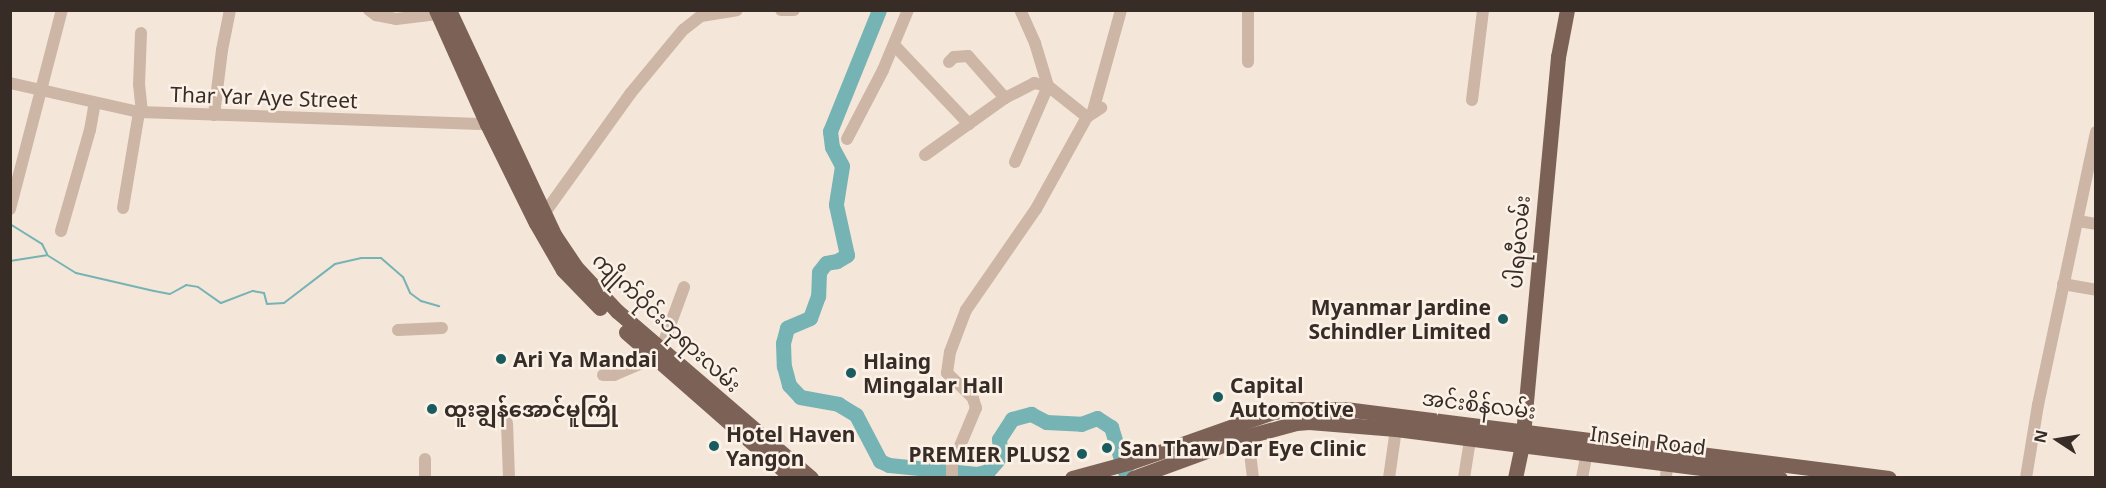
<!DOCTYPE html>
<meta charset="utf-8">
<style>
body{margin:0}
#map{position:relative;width:2106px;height:488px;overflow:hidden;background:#f4e7da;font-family:"Noto Sans","Noto Sans Myanmar",sans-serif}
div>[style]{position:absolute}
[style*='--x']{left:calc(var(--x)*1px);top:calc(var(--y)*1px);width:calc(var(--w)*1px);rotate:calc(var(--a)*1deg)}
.stream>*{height:2px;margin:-1px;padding:0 1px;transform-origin:1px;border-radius:1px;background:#76b3b4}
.river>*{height:15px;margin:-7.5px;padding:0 7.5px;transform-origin:7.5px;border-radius:7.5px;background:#76b3b4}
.minor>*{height:12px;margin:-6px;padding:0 6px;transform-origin:6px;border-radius:6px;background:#cdb6a5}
.major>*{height:15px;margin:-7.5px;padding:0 7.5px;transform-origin:7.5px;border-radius:7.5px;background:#7c6256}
.dots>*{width:16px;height:16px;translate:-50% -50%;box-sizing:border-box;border:3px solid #fbf1e7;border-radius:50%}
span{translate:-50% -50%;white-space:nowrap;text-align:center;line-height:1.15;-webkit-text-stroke:5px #fbf1e7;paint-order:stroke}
.street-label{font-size:21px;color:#382c27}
.poi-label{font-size:21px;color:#382c27;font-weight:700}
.right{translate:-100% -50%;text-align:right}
.left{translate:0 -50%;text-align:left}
.frame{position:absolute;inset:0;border:12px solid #382c27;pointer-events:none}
.north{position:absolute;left:2028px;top:410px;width:60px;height:60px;-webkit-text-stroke:4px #fbf1e7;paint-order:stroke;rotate:282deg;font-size:16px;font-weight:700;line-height:24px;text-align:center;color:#382c27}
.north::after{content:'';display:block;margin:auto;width:21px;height:27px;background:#382c27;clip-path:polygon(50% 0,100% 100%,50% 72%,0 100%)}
</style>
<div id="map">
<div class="stream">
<div style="--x:10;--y:224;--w:38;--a:32"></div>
<div style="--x:42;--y:244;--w:11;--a:63"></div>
<div style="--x:10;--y:261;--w:37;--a:-9"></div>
<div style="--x:47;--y:255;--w:34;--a:32"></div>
<div style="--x:76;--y:273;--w:80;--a:13"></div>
<div style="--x:154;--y:291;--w:16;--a:11"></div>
<div style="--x:170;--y:294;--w:18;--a:-29"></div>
<div style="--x:186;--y:285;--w:12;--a:9"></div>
<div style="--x:198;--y:287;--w:28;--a:35"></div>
<div style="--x:221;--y:303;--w:34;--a:-21"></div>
<div style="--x:253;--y:291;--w:11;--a:10"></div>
<div style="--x:264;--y:293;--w:11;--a:75"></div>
<div style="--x:267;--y:304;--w:17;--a:-3"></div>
<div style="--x:284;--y:303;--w:64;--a:-37.4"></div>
<div style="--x:335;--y:264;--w:27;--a:-13"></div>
<div style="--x:361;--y:258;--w:20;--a:0"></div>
<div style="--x:381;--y:258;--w:29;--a:41"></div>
<div style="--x:403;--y:277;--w:17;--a:66"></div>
<div style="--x:410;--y:293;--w:14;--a:36"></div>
<div style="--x:421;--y:301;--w:19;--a:16"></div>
</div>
<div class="river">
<div style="--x:879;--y:10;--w:131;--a:112"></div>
<div style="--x:830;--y:131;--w:16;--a:83"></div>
<div style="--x:832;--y:147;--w:21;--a:62"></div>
<div style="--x:842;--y:166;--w:39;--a:99"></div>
<div style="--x:836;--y:205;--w:51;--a:77.6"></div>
<div style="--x:847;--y:255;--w:12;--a:149"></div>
<div style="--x:837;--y:261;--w:11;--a:170"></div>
<div style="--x:826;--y:263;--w:11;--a:128"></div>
<div style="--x:819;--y:272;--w:24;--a:92"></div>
<div style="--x:818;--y:296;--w:23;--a:110"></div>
<div style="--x:810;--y:318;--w:25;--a:157"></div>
<div style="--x:787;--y:328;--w:16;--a:105"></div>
<div style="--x:783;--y:343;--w:23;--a:88"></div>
<div style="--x:784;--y:366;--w:20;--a:75"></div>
<div style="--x:789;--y:385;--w:16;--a:47"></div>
<div style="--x:800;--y:397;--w:39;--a:10"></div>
<div style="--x:838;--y:404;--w:21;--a:31"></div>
<div style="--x:856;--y:415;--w:52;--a:62.4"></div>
<div style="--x:880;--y:461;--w:10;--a:24"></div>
<div style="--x:889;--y:465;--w:88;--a:5.8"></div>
<div style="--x:977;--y:474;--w:11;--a:-15"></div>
<div style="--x:988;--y:471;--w:20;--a:-49"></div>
<div style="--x:1001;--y:456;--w:17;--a:-97"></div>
<div style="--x:999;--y:439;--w:24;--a:-57"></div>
<div style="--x:1012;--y:419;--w:20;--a:-15"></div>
<div style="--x:1031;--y:414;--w:17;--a:28"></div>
<div style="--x:1046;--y:422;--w:35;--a:3"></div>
<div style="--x:1081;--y:424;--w:17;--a:-21"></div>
<div style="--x:1097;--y:418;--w:17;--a:33"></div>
<div style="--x:1111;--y:427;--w:53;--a:72.6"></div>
</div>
<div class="minor">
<div style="--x:369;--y:10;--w:9;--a:36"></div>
<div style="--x:376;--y:15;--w:20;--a:11"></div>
<div style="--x:396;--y:19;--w:42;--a:-6.8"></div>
<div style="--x:781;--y:10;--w:13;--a:0"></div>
<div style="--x:141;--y:33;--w:51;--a:92.2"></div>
<div style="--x:139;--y:84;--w:28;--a:84"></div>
<div style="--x:894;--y:45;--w:109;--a:46.5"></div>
<div style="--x:949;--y:62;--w:7;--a:-45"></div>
<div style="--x:954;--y:57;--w:14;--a:-4"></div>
<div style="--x:968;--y:56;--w:56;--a:48.6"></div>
<div style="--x:1248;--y:62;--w:52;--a:-90"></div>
<div style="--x:10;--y:83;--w:132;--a:12.7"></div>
<div style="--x:139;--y:112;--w:348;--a:2"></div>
<div style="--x:1472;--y:100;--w:90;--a:-83"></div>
<div style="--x:1093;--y:111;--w:105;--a:-74.5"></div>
<div style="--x:214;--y:115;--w:65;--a:-83"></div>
<div style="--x:222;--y:50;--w:41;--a:-78.7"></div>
<div style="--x:847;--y:139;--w:78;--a:-62.4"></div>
<div style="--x:883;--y:70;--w:65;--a:-67.4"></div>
<div style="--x:925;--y:155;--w:98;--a:-35.5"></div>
<div style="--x:1005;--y:98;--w:33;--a:-27"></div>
<div style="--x:1034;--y:83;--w:14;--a:12"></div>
<div style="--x:1048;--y:86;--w:50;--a:38.5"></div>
<div style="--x:1015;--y:162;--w:83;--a:-66.5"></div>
<div style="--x:1048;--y:86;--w:45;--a:-106.8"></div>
<div style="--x:1035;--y:43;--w:36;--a:-114"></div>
<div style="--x:123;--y:208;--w:97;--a:-80.5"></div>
<div style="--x:10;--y:209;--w:206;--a:-75.4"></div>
<div style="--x:541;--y:218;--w:153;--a:-54.3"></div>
<div style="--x:630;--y:94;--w:83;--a:-50.4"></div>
<div style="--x:683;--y:30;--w:23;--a:-38"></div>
<div style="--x:701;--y:16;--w:36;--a:-9"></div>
<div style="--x:2078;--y:221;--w:18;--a:9"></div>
<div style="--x:61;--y:231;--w:105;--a:-74"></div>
<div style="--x:90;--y:130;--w:27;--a:-80"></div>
<div style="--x:2063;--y:284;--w:34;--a:10"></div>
<div style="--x:398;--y:330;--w:44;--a:-2.6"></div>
<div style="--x:661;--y:350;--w:67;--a:-69.9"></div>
<div style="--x:603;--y:375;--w:11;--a:0"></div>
<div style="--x:614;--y:375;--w:28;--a:-23"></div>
<div style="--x:640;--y:364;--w:14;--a:-34"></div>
<div style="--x:507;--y:423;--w:55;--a:87.9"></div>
<div style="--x:1248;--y:436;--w:42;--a:83.2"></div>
<div style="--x:425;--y:459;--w:19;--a:90"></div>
<div style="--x:952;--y:478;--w:13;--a:-90"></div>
<div style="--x:952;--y:465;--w:62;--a:-67.2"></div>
<div style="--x:976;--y:408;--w:10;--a:-107"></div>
<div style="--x:973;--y:398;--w:36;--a:-136"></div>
<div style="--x:947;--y:373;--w:21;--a:-82"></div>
<div style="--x:950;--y:352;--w:45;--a:-69.1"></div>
<div style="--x:966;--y:310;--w:123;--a:-55.3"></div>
<div style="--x:1036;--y:209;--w:105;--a:-61"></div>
<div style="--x:1087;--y:117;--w:17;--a:-33"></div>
<div style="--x:1389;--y:478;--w:49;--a:-81.9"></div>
<div style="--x:1464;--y:478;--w:39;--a:-81"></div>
<div style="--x:1582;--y:478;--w:25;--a:-79"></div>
<div style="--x:1666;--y:478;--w:14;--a:-86"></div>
<div style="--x:2026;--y:478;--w:74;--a:-80.7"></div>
<div style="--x:2038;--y:405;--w:279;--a:-78"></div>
</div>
<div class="major">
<div style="--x:436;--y:10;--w:125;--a:65.9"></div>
<div style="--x:487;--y:124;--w:110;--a:63.7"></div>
<div style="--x:536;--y:223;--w:54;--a:60.1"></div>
<div style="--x:563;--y:270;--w:53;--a:45.8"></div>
<div style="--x:449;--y:10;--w:250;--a:64.9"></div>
<div style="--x:555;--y:236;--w:36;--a:56"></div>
<div style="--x:575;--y:266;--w:62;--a:47"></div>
<div style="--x:617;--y:311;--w:256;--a:40.7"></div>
<div style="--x:626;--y:332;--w:221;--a:41.3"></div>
<div style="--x:1072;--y:478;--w:61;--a:-15.2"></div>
<div style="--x:1131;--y:462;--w:147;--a:-19.4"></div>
<div style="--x:1270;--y:413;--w:21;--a:-11"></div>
<div style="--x:1291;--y:409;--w:54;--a:0"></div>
<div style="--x:1345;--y:409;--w:548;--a:7.23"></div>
<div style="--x:1133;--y:478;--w:122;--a:-20.1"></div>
<div style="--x:1248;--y:436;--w:50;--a:-15.2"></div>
<div style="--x:1296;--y:423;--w:13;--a:-4"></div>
<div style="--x:1309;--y:422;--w:87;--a:4.6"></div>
<div style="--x:1396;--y:429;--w:387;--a:7.3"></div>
<div style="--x:1515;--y:478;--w:34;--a:-78"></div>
<div style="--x:1522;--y:445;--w:390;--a:-84.7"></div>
<div style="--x:1558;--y:57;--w:48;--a:-79.2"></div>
</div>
<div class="dots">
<div style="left:1503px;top:319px;background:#195b5e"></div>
<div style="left:501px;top:359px;background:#195b5e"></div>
<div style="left:851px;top:373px;background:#195b5e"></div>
<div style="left:1218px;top:397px;background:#195b5e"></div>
<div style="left:432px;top:409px;background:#195b5e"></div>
<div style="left:714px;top:446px;background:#195b5e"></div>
<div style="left:1107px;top:448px;background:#195b5e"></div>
<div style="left:1082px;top:454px;background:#195b5e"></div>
</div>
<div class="street-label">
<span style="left:264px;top:97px;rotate:2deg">Thar Yar Aye Street</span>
<span style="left:1518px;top:242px;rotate:-85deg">ပါရမီလမ်း</span>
<span style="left:667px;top:322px;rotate:43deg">ကျိုက်ဝိုင်းဘုရားလမ်း</span>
<span style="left:1479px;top:404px;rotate:7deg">အင်းစိန်လမ်း</span>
<span style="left:1648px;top:440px;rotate:7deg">Insein Road</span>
</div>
<div class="poi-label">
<span class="right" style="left:1491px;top:319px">Myanmar Jardine<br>Schindler Limited</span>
<span class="left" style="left:513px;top:359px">Ari Ya Mandai</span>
<span class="left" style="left:863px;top:373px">Hlaing<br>Mingalar Hall</span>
<span class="left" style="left:1230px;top:397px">Capital<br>Automotive</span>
<span class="left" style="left:444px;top:409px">ထူးချွန်အောင်မူကြို</span>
<span class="left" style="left:726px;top:446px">Hotel Haven<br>Yangon</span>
<span class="left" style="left:1120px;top:448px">San Thaw Dar Eye Clinic</span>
<span class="right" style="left:1070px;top:454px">PREMIER PLUS2</span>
</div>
<div class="frame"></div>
<div class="north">N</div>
</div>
